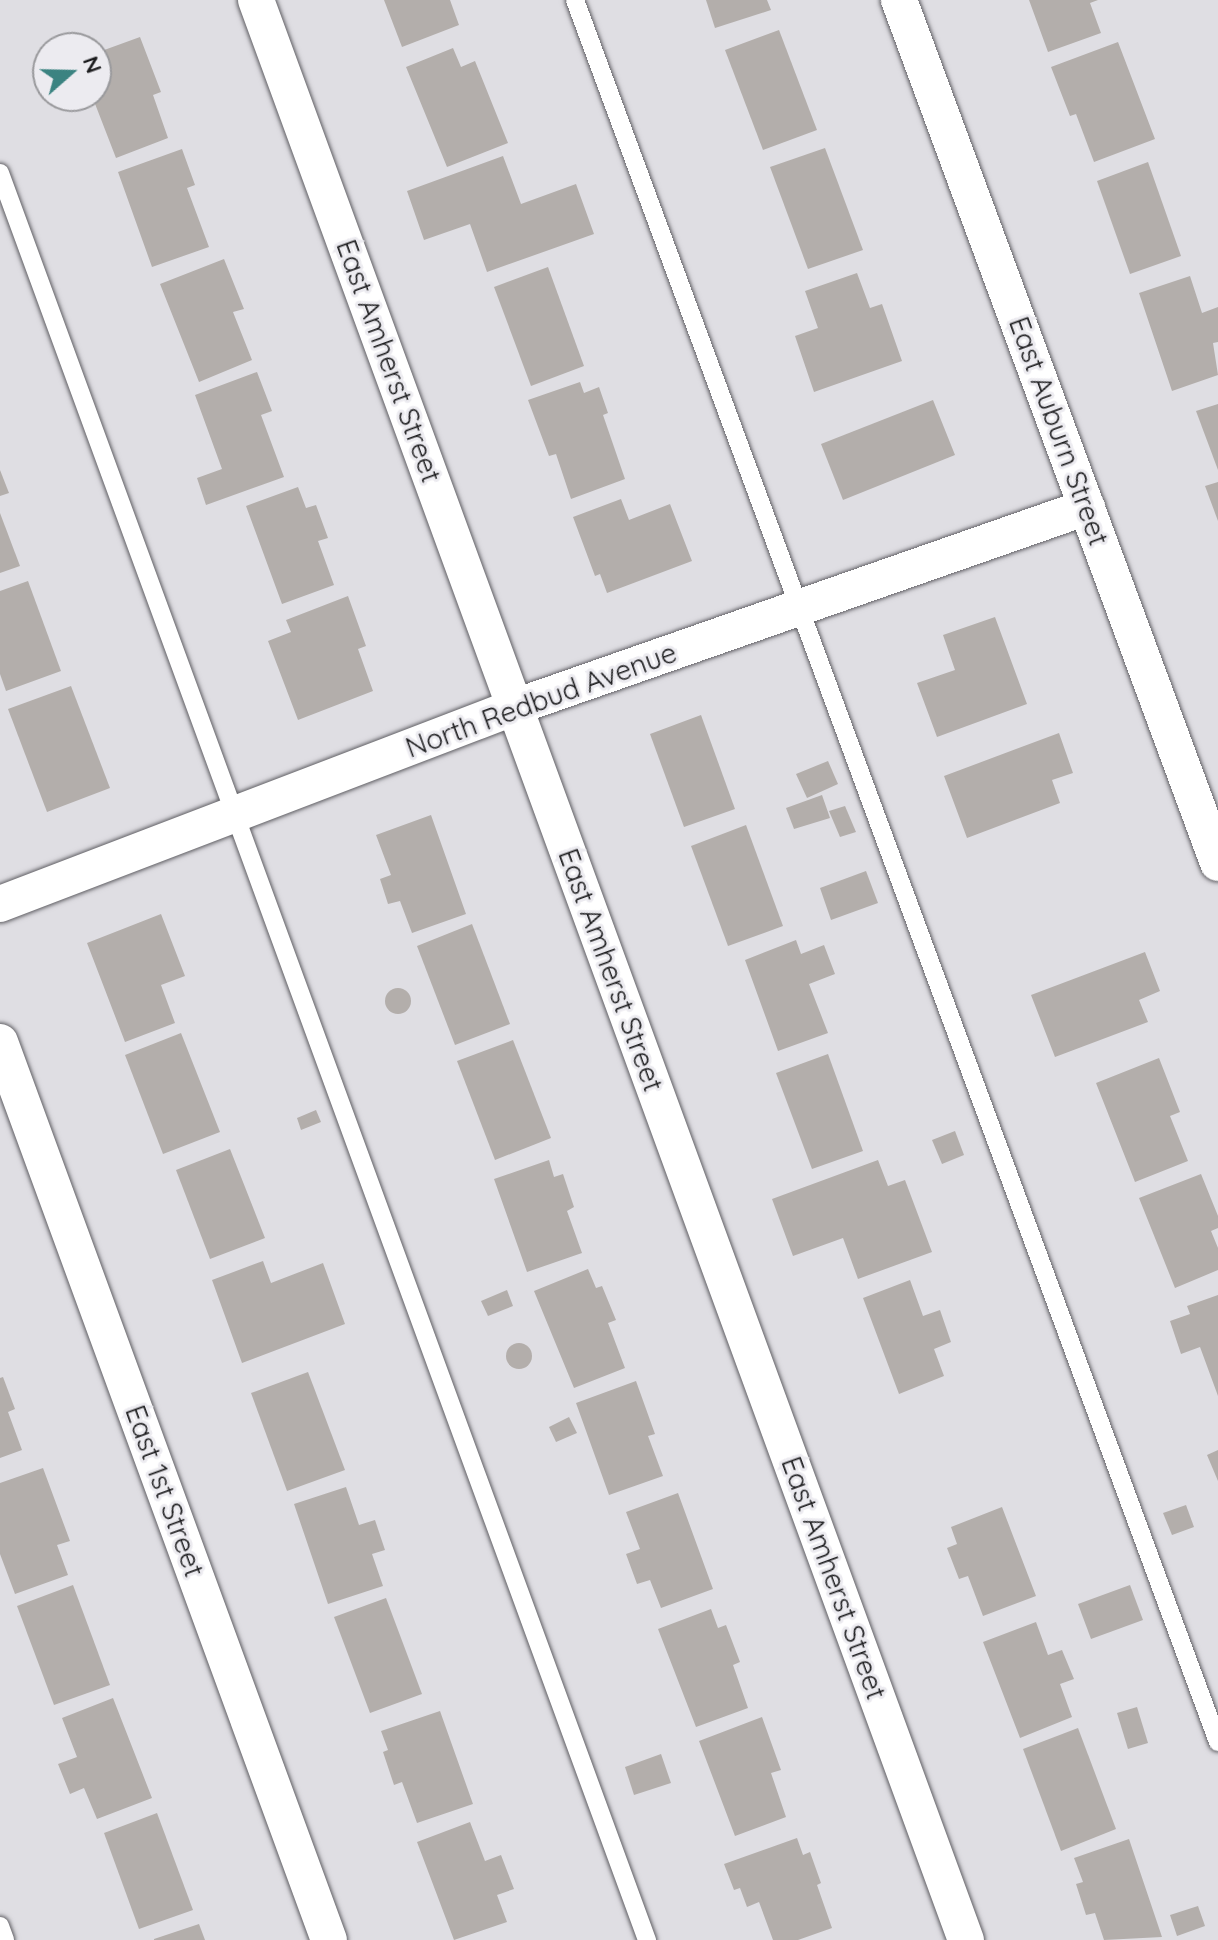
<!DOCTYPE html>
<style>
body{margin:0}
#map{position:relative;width:1218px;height:1940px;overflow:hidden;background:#dfdee3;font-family:Quicksand,sans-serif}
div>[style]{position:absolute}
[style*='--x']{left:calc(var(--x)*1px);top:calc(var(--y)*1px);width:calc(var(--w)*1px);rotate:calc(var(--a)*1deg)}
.building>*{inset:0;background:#b3aeab}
.round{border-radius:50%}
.roads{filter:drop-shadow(0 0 2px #605f64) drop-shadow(0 0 2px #605f64)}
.service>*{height:18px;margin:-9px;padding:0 9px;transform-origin:9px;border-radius:9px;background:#fff}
.minor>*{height:36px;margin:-18px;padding:0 18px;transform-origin:18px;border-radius:18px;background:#fff}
span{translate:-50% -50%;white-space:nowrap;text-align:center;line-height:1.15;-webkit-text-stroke:6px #ecebf0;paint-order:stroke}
.street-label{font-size:28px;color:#1d1d1f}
.north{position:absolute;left:32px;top:32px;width:80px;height:80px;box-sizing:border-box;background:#ecebf0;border:2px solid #99999c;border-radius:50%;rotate:70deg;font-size:22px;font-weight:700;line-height:32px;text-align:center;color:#1d1d1f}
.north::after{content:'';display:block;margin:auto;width:28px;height:36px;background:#3b8381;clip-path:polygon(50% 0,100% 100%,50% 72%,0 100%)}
</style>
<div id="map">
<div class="building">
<div style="clip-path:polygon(384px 0,450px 0,459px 25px,402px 47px)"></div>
<div style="clip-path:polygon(706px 0,767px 0,771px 10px,715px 28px)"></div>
<div style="clip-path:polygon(1029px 0,1098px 0,1090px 3px,1101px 33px,1048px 52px)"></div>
<div style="clip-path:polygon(779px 30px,817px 130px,763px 150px,725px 50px)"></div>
<div style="clip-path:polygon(140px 37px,161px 92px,153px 95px,168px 138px,116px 158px,92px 96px,96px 96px,96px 53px)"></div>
<div style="clip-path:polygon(1118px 42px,1155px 139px,1094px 162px,1076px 114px,1070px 116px,1051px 67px)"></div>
<div style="clip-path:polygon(453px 48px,461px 67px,475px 61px,508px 143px,447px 167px,406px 67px)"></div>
<div style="clip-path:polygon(825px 148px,863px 250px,808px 269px,770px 167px)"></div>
<div style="clip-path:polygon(182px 149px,195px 185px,187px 188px,209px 247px,152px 267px,118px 172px)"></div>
<div style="clip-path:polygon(503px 156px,521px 204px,576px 184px,594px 234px,487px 272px,470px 224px,424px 240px,407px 191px)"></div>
<div style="clip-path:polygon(1148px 162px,1181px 256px,1130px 274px,1097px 181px)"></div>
<div style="clip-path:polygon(224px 259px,244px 309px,233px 312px,252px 360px,199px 382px,160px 284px)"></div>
<div style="clip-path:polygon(548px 267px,584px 366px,531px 386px,494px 287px)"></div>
<div style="clip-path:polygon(857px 273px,870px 308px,882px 304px,902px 361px,814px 392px,795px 336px,818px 328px,805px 291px)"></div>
<div style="clip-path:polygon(1190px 276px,1202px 313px,1218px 307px,1218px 342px,1213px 343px,1218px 375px,1172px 391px,1139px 293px)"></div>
<div style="clip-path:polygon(257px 372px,272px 411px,261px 415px,284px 477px,206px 505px,197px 478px,222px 469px,195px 395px)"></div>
<div style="clip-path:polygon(580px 382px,584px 393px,599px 387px,608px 413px,603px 415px,625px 479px,571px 499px,556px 454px,549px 456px,528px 400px)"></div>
<div style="clip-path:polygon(933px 400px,955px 455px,843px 500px,821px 444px)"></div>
<div style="clip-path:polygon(1218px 404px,1218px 470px,1196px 411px)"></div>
<div style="clip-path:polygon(0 470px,9px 493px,0 496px)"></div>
<div style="clip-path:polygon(1218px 482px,1218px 521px,1205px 486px)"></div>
<div style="clip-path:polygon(298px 487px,306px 508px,316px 505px,328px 538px,318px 541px,334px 585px,282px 604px,246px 506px)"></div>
<div style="clip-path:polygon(621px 499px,629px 520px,670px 504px,692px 561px,607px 593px,600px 574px,595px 576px,573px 517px)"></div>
<div style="clip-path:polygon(0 513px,20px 566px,0 573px)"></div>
<div style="clip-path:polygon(28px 581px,61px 671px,6px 691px,0 674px,0 591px)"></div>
<div style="clip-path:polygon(348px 596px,366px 646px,358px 649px,373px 691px,298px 720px,268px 641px,291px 632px,286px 620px)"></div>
<div style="clip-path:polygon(995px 617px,1027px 704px,937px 737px,917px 683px,955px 670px,943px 635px)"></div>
<div style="clip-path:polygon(71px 686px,110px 788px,47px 812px,8px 709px)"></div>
<div style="clip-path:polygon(701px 715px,735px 809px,684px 827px,650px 734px)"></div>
<div style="clip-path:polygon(1059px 733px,1073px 773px,1052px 780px,1060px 803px,967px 838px,944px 776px)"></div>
<div style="clip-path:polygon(828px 761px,838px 784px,807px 798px,796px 774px)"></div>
<div style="clip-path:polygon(822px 795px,830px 818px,794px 829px,786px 808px)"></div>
<div style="clip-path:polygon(845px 806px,856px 832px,840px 837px,829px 811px)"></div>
<div style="clip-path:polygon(431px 815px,466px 914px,412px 933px,400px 901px,388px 904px,380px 879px,391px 875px,376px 835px)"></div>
<div style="clip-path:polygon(746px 825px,783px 926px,728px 946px,691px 846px)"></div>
<div style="clip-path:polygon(866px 871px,878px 903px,831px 920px,820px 888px)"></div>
<div style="clip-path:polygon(161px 914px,185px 976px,161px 985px,175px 1023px,125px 1042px,87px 943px)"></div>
<div style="clip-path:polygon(472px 924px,510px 1024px,455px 1045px,417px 946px)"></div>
<div style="clip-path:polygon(796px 940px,801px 954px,824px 945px,835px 974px,809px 984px,828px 1033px,778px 1051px,745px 960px)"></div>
<div style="clip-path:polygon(1145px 952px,1160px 991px,1139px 1000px,1148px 1022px,1055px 1057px,1031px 995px)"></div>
<div class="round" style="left:385px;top:988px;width:26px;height:26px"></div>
<div style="clip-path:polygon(181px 1033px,220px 1132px,163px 1154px,125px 1055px)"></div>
<div style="clip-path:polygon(513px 1040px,551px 1138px,495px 1160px,457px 1061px)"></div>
<div style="clip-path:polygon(828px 1054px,863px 1151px,812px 1169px,776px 1073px)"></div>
<div style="clip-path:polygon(1159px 1058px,1180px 1112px,1170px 1116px,1188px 1161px,1135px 1182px,1096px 1083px)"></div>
<div style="clip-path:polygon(316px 1110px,321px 1122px,301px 1130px,297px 1118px)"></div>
<div style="clip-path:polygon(955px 1131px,964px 1155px,942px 1164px,932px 1140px)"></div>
<div style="clip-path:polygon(230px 1149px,265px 1238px,210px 1259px,176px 1170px)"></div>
<div style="clip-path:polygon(549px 1160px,554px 1177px,563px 1174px,574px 1207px,567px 1211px,582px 1253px,527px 1272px,494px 1179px)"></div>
<div style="clip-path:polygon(878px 1160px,888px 1186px,905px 1180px,932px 1252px,858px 1279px,843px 1238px,793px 1256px,772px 1199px)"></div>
<div style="clip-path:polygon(1201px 1174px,1218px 1216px,1218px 1228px,1211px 1231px,1218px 1248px,1218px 1270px,1175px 1288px,1139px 1198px)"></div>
<div style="clip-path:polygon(263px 1261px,271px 1283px,323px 1263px,345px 1324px,242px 1363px,212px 1280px)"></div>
<div style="clip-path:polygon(588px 1269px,596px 1288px,602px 1286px,616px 1320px,608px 1323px,625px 1368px,574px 1388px,534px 1291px)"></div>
<div style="clip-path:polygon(910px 1280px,923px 1316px,940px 1310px,951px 1342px,934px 1349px,944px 1376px,899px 1394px,863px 1298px)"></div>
<div style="clip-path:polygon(507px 1290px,513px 1306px,488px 1316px,481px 1301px)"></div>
<div style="clip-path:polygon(1218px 1295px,1218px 1396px,1200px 1347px,1181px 1354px,1170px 1321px,1190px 1314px,1187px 1306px)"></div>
<div class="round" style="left:506px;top:1343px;width:26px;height:26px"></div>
<div style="clip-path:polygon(308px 1372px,345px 1470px,287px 1491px,251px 1393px)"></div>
<div style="clip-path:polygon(3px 1377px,15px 1409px,8px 1412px,22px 1450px,0 1458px,0 1378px)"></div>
<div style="clip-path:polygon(636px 1381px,655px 1434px,648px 1436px,663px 1476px,609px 1495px,576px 1403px)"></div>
<div style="clip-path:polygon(569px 1417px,577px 1433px,556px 1442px,549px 1427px)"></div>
<div style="clip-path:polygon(1218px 1450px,1218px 1481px,1207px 1455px)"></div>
<div style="clip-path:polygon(43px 1468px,70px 1541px,57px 1545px,68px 1575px,15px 1594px,0 1554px,0 1483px)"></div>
<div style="clip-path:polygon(346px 1487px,359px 1525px,375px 1520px,385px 1550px,372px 1554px,383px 1586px,328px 1604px,294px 1504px)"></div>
<div style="clip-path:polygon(678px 1493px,713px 1589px,661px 1608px,650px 1580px,637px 1584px,626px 1554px,640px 1549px,626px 1512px)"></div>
<div style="clip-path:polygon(1186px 1505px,1194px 1527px,1172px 1535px,1163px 1513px)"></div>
<div style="clip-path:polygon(1002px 1507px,1036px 1596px,983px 1616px,968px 1576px,959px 1579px,947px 1548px,957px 1544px,951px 1527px)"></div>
<div style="clip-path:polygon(73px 1585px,110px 1685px,54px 1705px,17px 1606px)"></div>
<div style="clip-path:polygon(1130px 1585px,1143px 1620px,1091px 1639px,1078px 1604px)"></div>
<div style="clip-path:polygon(386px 1598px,422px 1694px,370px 1713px,334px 1617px)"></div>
<div style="clip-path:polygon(711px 1609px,718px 1628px,726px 1625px,740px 1662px,733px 1665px,748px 1708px,696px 1727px,658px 1629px)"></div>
<div style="clip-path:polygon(1036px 1622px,1048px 1655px,1062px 1650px,1074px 1679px,1060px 1684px,1072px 1717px,1020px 1738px,983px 1642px)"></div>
<div style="clip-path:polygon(113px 1698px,152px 1798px,97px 1819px,84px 1788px,70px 1794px,58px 1764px,77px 1757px,62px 1718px)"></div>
<div style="clip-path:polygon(1137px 1707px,1148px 1743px,1128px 1749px,1117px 1713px)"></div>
<div style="clip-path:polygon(440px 1711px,473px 1804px,417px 1823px,402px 1782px,394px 1785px,383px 1752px,388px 1750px,381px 1731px)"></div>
<div style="clip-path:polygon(762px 1717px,781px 1770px,771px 1773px,786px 1817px,735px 1836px,699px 1741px)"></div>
<div style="clip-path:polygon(1078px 1728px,1116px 1829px,1061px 1851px,1023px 1749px)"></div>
<div style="clip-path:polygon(661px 1754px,671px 1783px,634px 1795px,625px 1767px)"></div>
<div style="clip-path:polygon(157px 1813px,193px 1910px,139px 1929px,104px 1833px)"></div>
<div style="clip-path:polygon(470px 1822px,485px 1861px,501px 1855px,514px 1889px,497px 1895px,507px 1922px,454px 1940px,417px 1842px)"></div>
<div style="clip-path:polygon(797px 1838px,803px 1855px,810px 1852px,821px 1883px,817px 1885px,832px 1928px,798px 1940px,773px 1940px,759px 1902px,747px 1907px,740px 1888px,734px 1890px,724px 1864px)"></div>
<div style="clip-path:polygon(1129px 1839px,1162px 1937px,1104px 1940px,1095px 1913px,1086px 1915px,1076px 1884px,1083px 1882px,1074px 1858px)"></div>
<div style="clip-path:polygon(1198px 1906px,1205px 1926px,1177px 1936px,1170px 1915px)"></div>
<div style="clip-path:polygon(199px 1924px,205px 1940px,154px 1940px,154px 1939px)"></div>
</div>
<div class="roads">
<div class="service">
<div style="--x:575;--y:0;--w:1857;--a:69.74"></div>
<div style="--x:0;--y:173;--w:1882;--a:69.89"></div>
<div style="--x:0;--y:1926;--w:15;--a:70"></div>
</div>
<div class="minor">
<div style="--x:256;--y:0;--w:2066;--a:69.9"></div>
<div style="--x:899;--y:0;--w:920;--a:69.71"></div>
<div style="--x:0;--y:904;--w:551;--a:-20.93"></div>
<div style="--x:515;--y:707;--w:606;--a:-19.27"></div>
<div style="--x:0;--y:1042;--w:956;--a:69.88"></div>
</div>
</div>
<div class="street-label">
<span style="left:389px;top:361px;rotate:70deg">East Amherst Street</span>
<span style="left:1059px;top:431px;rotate:70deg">East Auburn Street</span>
<span style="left:541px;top:700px;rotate:-20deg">North Redbud Avenue</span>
<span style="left:611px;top:970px;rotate:70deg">East Amherst Street</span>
<span style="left:165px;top:1491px;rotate:70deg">East 1st Street</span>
<span style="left:834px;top:1578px;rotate:70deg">East Amherst Street</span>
</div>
<div class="north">N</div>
</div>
